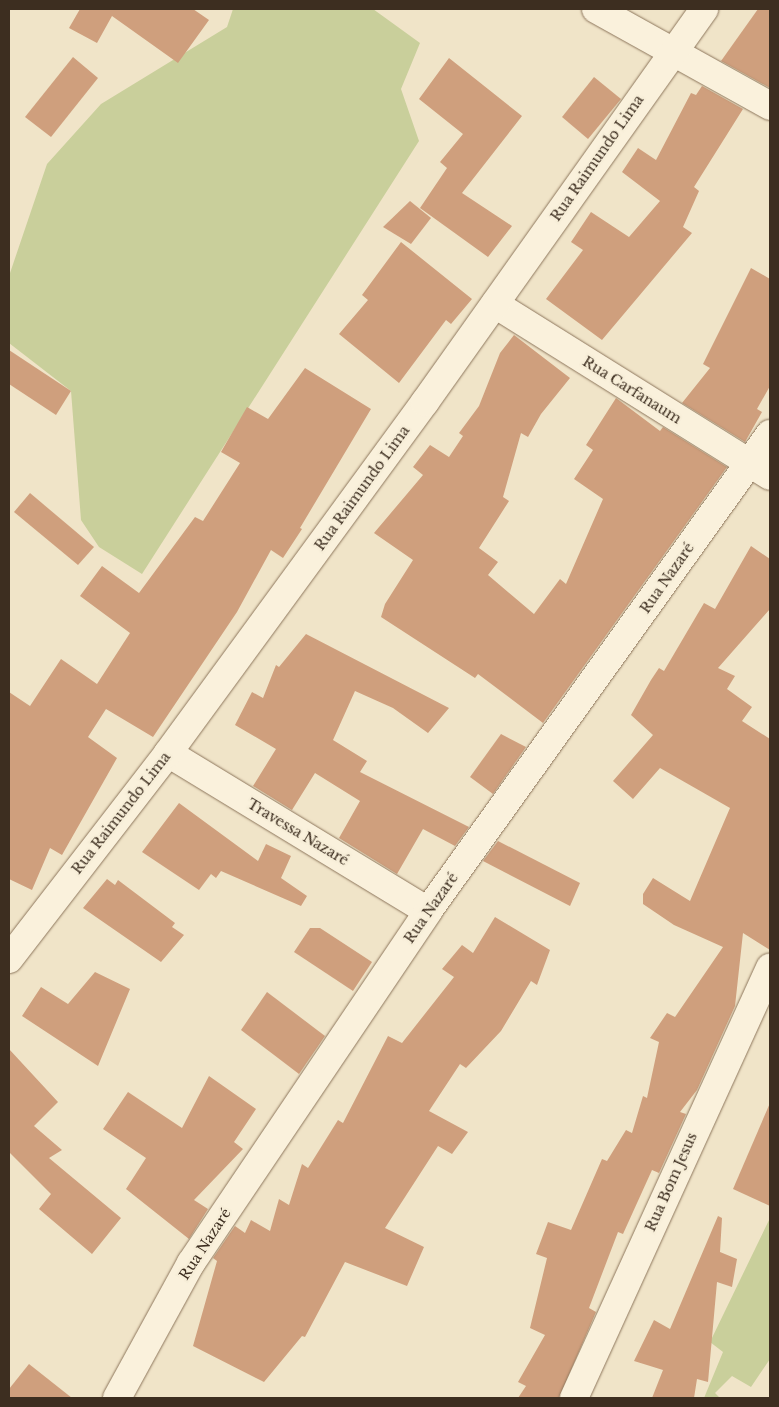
<!DOCTYPE html>
<meta charset="utf-8">
<style>
body{margin:0}
#map{position:relative;width:779px;height:1407px;overflow:hidden;background:#f0e4c8;font-family:"Libre Baskerville",serif}
div>[style]{position:absolute}
[style*='--x']{left:calc(var(--x)*1px);top:calc(var(--y)*1px);width:calc(var(--w)*1px);rotate:calc(var(--a)*1deg)}
.green>*{inset:0;background:#c9cf9b}
.building>*{inset:0;background:#cf9f7d}
.roads{filter:drop-shadow(0 0 1px #8d765c) drop-shadow(0 0 1px #8d765c)}
.minor>*{height:28px;margin:-14px;padding:0 14px;transform-origin:14px;border-radius:14px;background:#faf1dc}
span{translate:-50% -50%;white-space:nowrap;text-align:center;line-height:1.15;-webkit-text-stroke:4.5px #f7eed8;paint-order:stroke}
.street-label{font-size:14px;color:#3d2e20}
.frame{position:absolute;inset:0;border:10px solid #3d2e20;pointer-events:none}
</style>
<div id="map">
<div class="green">
<div style="clip-path:polygon(233px 9px,373px 9px,420px 43px,401px 89px,419px 141px,142px 574px,99px 547px,81px 520px,71px 391px,9px 343px,9px 276px,47px 164px,101px 104px,227px 27px)"></div>
<div style="clip-path:polygon(770px 1218px,770px 1359px,751px 1387px,732px 1376px,715px 1393px,720px 1398px,704px 1398px,723px 1352px,710px 1342px)"></div>
</div>
<div class="building">
<div style="clip-path:polygon(80px 9px,193px 9px,209px 20px,178px 63px,112px 16px,97px 43px,69px 28px)"></div>
<div style="clip-path:polygon(758px 9px,770px 9px,770px 88px,721px 61px)"></div>
<div style="clip-path:polygon(73px 57px,98px 78px,51px 137px,25px 117px)"></div>
<div style="clip-path:polygon(449px 58px,522px 116px,462px 193px,512px 226px,488px 257px,420px 208px,447px 168px,440px 162px,463px 134px,419px 99px)"></div>
<div style="clip-path:polygon(594px 77px,621px 99px,588px 139px,562px 117px)"></div>
<div style="clip-path:polygon(702px 86px,743px 109px,694px 187px,699px 191px,683px 227px,692px 233px,602px 340px,546px 299px,583px 250px,571px 242px,591px 212px,629px 237px,660px 201px,622px 172px,638px 148px,656px 160px,691px 93px,696px 95px)"></div>
<div style="clip-path:polygon(410px 201px,431px 218px,411px 244px,383px 227px)"></div>
<div style="clip-path:polygon(401px 242px,472px 299px,451px 324px,446px 320px,399px 383px,339px 334px,368px 300px,362px 295px)"></div>
<div style="clip-path:polygon(751px 268px,770px 279px,770px 386px,757px 409px,762px 412px,745px 442px,682px 403px,710px 368px,703px 364px)"></div>
<div style="clip-path:polygon(514px 335px,570px 378px,541px 414px,528px 437px,521px 433px,503px 497px,509px 501px,479px 548px,498px 562px,488px 575px,534px 614px,560px 579px,566px 584px,603px 499px,574px 479px,593px 450px,586px 445px,616px 398px,660px 431px,663px 427px,727px 467px,543px 723px,478px 674px,475px 678px,381px 617px,385px 604px,413px 560px,374px 533px,423px 475px,413px 467px,430px 445px,449px 457px,463px 436px,459px 433px,479px 406px,500px 353px)"></div>
<div style="clip-path:polygon(9px 350px,71px 391px,56px 415px,9px 384px)"></div>
<div style="clip-path:polygon(305px 368px,371px 409px,300px 528px,302px 529px,283px 558px,271px 550px,237px 612px,153px 737px,106px 709px,88px 737px,117px 758px,62px 855px,50px 848px,32px 890px,9px 879px,9px 692px,30px 706px,61px 659px,97px 684px,130px 633px,80px 596px,102px 566px,139px 593px,195px 517px,203px 521px,240px 463px,221px 452px,247px 407px,268px 419px)"></div>
<div style="clip-path:polygon(30px 493px,94px 547px,78px 565px,14px 512px)"></div>
<div style="clip-path:polygon(751px 546px,770px 559px,770px 609px,718px 668px,735px 676px,727px 689px,752px 707px,742px 721px,770px 739px,770px 950px,743px 933px,735px 1006px,697px 1090px,680px 1112px,686px 1114px,659px 1173px,652px 1170px,623px 1234px,618px 1232px,589px 1308px,596px 1312px,559px 1398px,518px 1398px,526px 1386px,518px 1382px,545px 1335px,530px 1328px,547px 1258px,536px 1254px,548px 1222px,571px 1230px,602px 1159px,607px 1161px,626px 1130px,632px 1133px,643px 1096px,647px 1098px,659px 1042px,650px 1038px,667px 1013px,675px 1017px,723px 947px,674px 925px,643px 904px,643px 894px,653px 878px,690px 901px,730px 808px,660px 768px,633px 799px,613px 781px,653px 735px,631px 715px,651px 680px,659px 668px,664px 671px,704px 603px,715px 609px)"></div>
<div style="clip-path:polygon(306px 634px,449px 708px,428px 733px,393px 708px,355px 691px,333px 740px,367px 761px,360px 772px,469px 827px,455px 846px,423px 829px,397px 874px,339px 838px,360px 801px,315px 773px,292px 810px,253px 786px,276px 749px,235px 725px,252px 692px,263px 698px,276px 665px,279px 667px)"></div>
<div style="clip-path:polygon(501px 734px,526px 747px,493px 794px,470px 777px)"></div>
<div style="clip-path:polygon(179px 803px,258px 861px,266px 844px,291px 856px,281px 878px,307px 896px,301px 906px,221px 871px,216px 878px,211px 874px,199px 890px,142px 852px)"></div>
<div style="clip-path:polygon(498px 841px,580px 883px,570px 906px,483px 861px)"></div>
<div style="clip-path:polygon(107px 879px,115px 885px,118px 880px,175px 923px,172px 927px,184px 935px,161px 962px,83px 908px)"></div>
<div style="clip-path:polygon(495px 917px,550px 950px,537px 985px,531px 981px,501px 1031px,466px 1068px,460px 1064px,429px 1111px,468px 1132px,452px 1154px,438px 1146px,385px 1228px,424px 1247px,407px 1286px,345px 1262px,305px 1337px,302px 1336px,264px 1382px,193px 1346px,217px 1261px,213px 1258px,235px 1226px,245px 1233px,251px 1220px,270px 1231px,279px 1199px,289px 1205px,302px 1164px,308px 1168px,338px 1120px,343px 1123px,388px 1036px,402px 1043px,454px 977px,442px 969px,462px 945px,473px 953px)"></div>
<div style="clip-path:polygon(310px 928px,320px 928px,372px 962px,353px 991px,294px 952px)"></div>
<div style="clip-path:polygon(95px 972px,130px 989px,98px 1066px,22px 1016px,41px 987px,68px 1004px)"></div>
<div style="clip-path:polygon(267px 992px,325px 1036px,299px 1074px,241px 1030px)"></div>
<div style="clip-path:polygon(9px 1049px,58px 1102px,34px 1126px,62px 1150px,49px 1158px,121px 1218px,92px 1254px,39px 1209px,51px 1194px,9px 1152px)"></div>
<div style="clip-path:polygon(209px 1076px,256px 1109px,234px 1142px,243px 1149px,194px 1200px,208px 1209px,189px 1239px,126px 1189px,146px 1158px,103px 1129px,128px 1092px,182px 1128px)"></div>
<div style="clip-path:polygon(770px 1103px,770px 1206px,733px 1189px)"></div>
<div style="clip-path:polygon(718px 1216px,722px 1218px,720px 1252px,737px 1259px,732px 1287px,717px 1282px,708px 1382px,697px 1379px,694px 1398px,652px 1398px,663px 1370px,634px 1361px,654px 1320px,670px 1329px)"></div>
<div style="clip-path:polygon(29px 1364px,72px 1398px,9px 1398px,9px 1389px)"></div>
</div>
<div class="roads">
<div class="minor">
<div style="--x:596;--y:9;--w:199;--a:29.1"></div>
<div style="--x:495;--y:304;--w:324;--a:32"></div>
<div style="--x:168;--y:753;--w:304;--a:31.3"></div>
<div style="--x:9;--y:959;--w:260;--a:-52.3"></div>
<div style="--x:168;--y:753;--w:435;--a:-53.8"></div>
<div style="--x:425;--y:402;--w:482;--a:-54.6"></div>
<div style="--x:117;--y:1398;--w:154;--a:-61.3"></div>
<div style="--x:191;--y:1263;--w:424;--a:-56"></div>
<div style="--x:428;--y:911;--w:587;--a:-54.36"></div>
<div style="--x:574;--y:1398;--w:473;--a:-65.5"></div>
</div>
</div>
<div class="street-label">
<span style="left:597px;top:158px;rotate:-55deg">Rua Raimundo Lima</span>
<span style="left:632px;top:390px;rotate:32deg">Rua Carfanaum</span>
<span style="left:362px;top:488px;rotate:-54deg">Rua Raimundo Lima</span>
<span style="left:667px;top:578px;rotate:-55deg">Rua Nazaré</span>
<span style="left:121px;top:813px;rotate:-52deg">Rua Raimundo Lima</span>
<span style="left:298px;top:832px;rotate:31deg">Travessa Nazaré</span>
<span style="left:431px;top:908px;rotate:-55deg">Rua Nazaré</span>
<span style="left:671px;top:1182px;rotate:-66deg">Rua Bom Jesus</span>
<span style="left:205px;top:1244px;rotate:-57deg">Rua Nazaré</span>
</div>
<div class="frame"></div>
</div>
